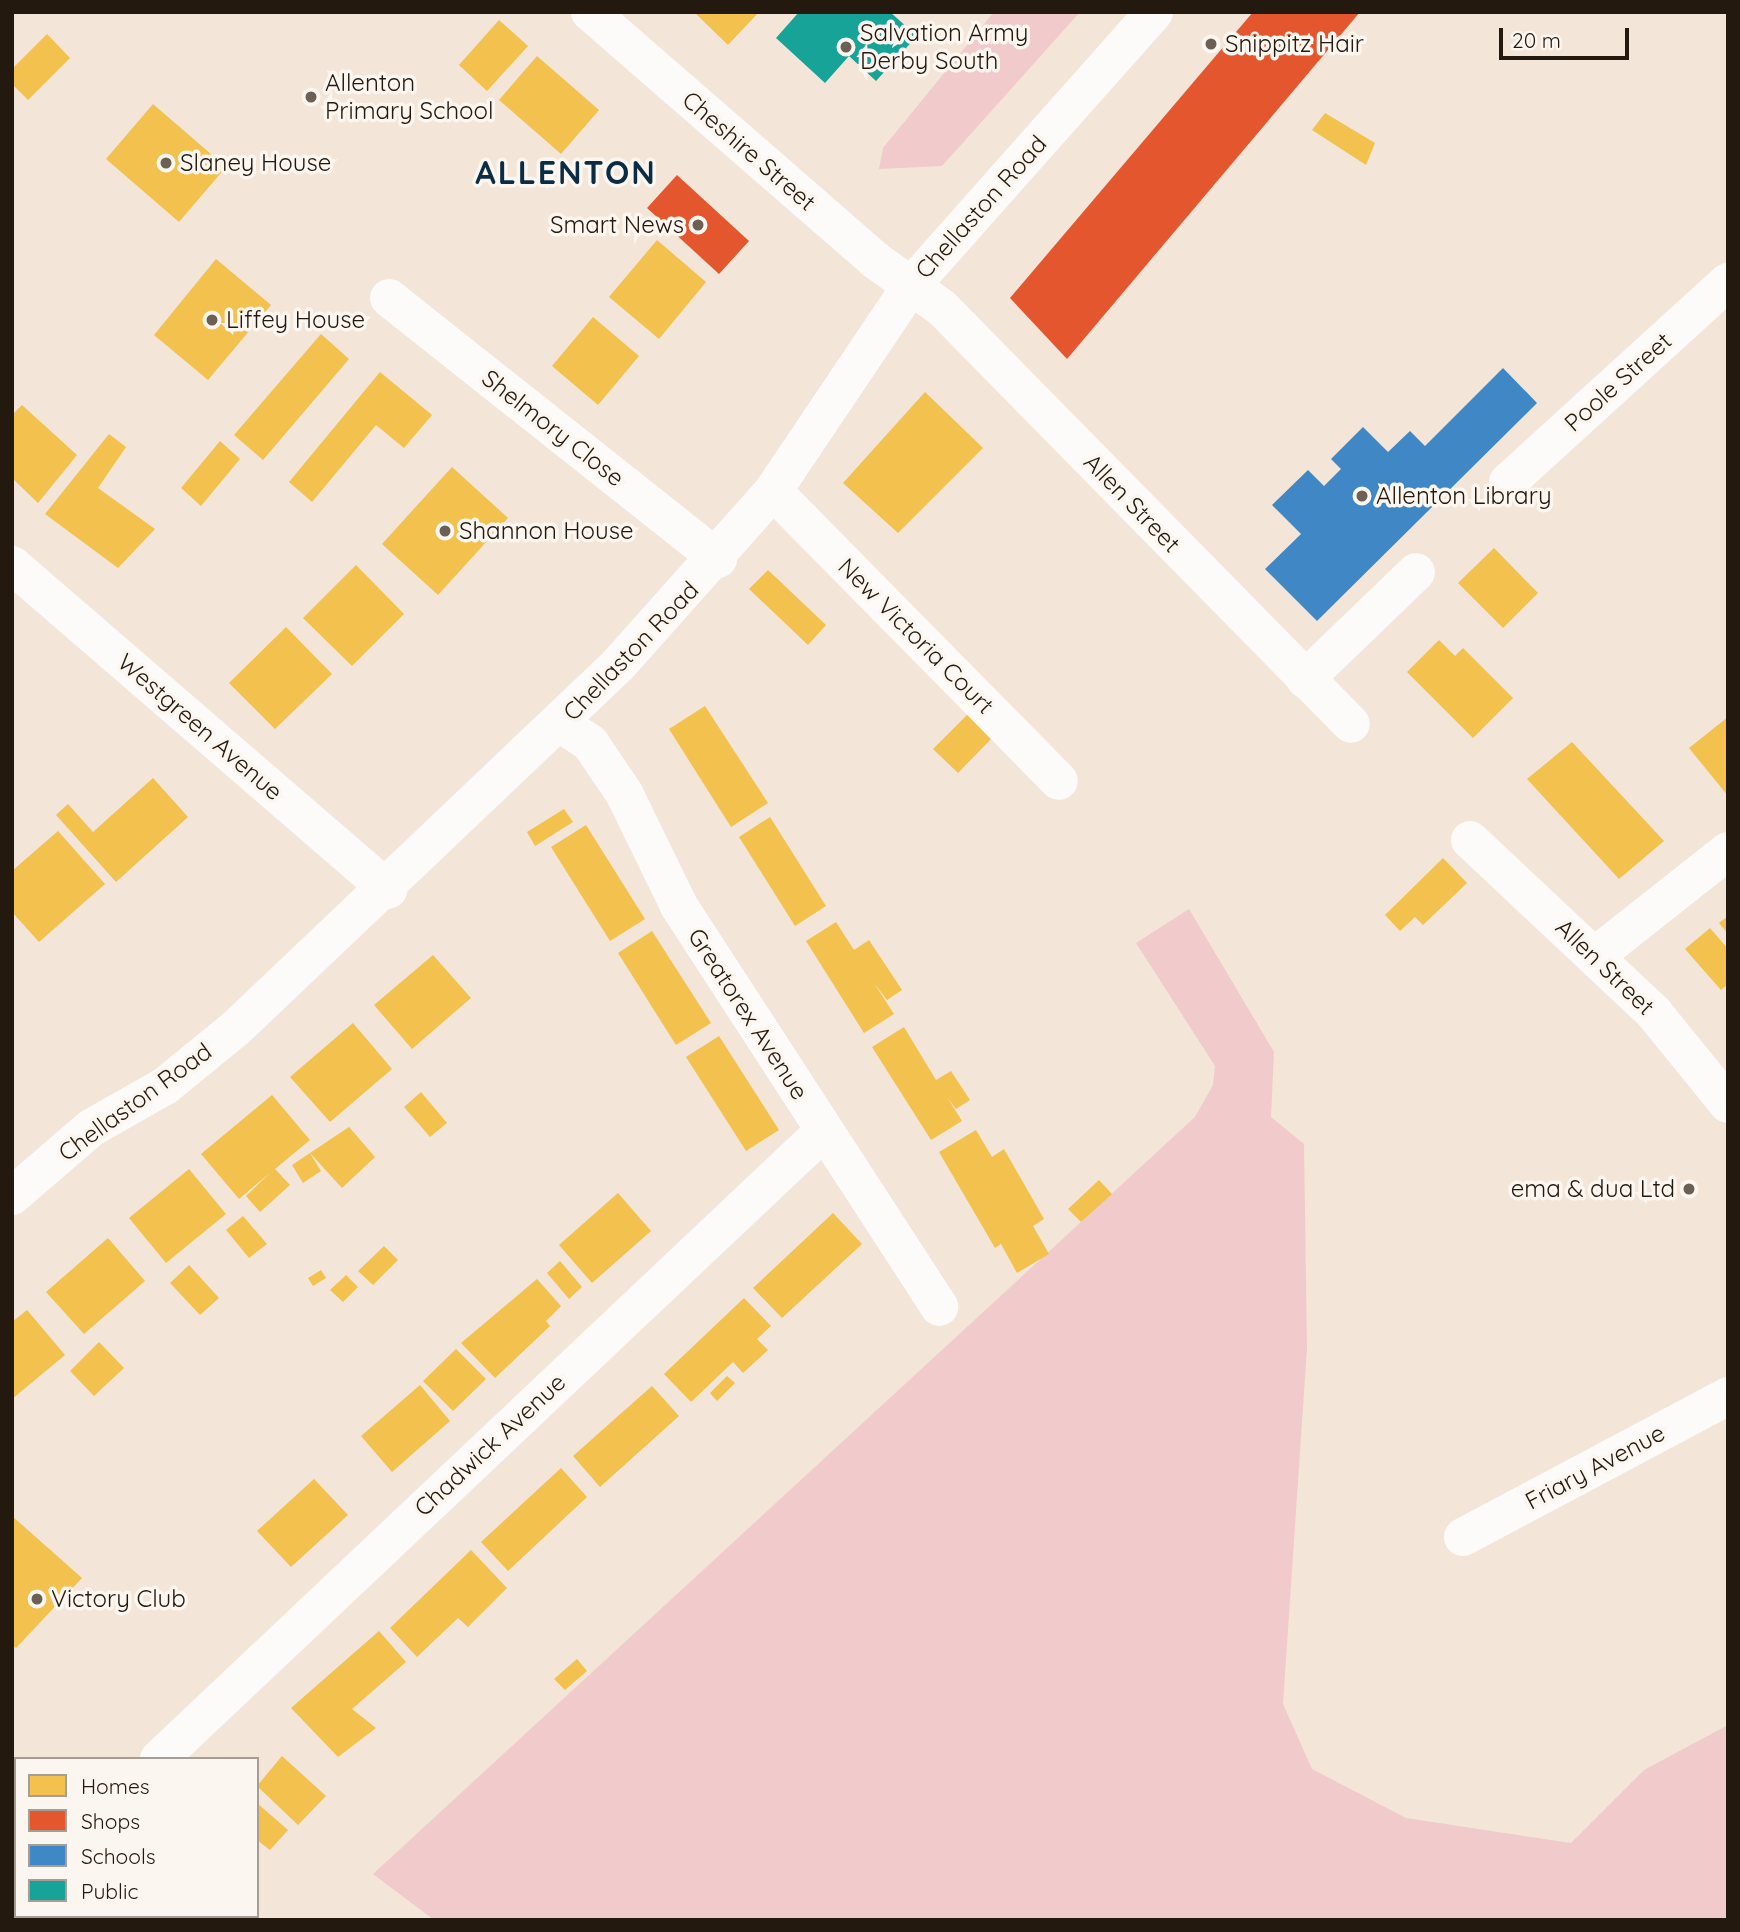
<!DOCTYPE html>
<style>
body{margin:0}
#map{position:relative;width:1740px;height:1932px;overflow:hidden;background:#f3e5d8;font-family:Quicksand,sans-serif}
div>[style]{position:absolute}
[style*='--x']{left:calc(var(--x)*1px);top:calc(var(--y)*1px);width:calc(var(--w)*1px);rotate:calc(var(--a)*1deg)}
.green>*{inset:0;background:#f1cacb}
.homes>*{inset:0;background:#f2c14e}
.shops>*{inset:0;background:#e4572e}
.schools>*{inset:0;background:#3f88c5}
.public>*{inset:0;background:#17a398}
.minor>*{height:38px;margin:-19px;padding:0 19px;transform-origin:19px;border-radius:19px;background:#fdfbf9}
.major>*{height:38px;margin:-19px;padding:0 19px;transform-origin:19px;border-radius:19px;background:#fdfbf9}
.dots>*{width:19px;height:19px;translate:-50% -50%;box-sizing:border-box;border:4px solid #fcf6f0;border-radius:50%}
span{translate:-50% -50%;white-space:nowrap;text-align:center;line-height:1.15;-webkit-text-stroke:7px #fcf6f0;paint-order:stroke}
.poi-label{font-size:24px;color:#24190e}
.left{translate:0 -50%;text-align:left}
.right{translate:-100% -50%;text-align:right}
.street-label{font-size:24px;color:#24190e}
.district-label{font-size:32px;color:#0a2c45;font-weight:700;letter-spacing:2px}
.frame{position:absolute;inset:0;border:14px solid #24190e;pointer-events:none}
.legend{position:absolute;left:14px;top:1757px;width:245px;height:161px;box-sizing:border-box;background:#fcf6f0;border:2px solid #a69e96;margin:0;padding:9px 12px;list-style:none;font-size:21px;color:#24190e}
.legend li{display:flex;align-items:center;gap:14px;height:35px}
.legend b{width:35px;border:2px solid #a69e96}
.scale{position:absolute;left:1499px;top:28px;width:130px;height:32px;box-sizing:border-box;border:4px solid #24190e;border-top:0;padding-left:9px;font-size:21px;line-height:24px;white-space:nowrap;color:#24190e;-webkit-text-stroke:5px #fcf6f0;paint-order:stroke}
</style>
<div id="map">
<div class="green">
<div style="clip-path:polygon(994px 12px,1080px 12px,942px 166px,879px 169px,883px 148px)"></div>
<div style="clip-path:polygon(1189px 909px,1274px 1052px,1271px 1117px,1304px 1144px,1307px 1348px,1283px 1704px,1312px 1769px,1406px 1818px,1571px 1843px,1644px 1770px,1728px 1725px,1728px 1920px,434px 1920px,373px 1874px,1195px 1117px,1213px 1085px,1215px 1066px,1136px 943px)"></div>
</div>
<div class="homes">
<div style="clip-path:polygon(694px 12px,759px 12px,728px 45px)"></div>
<div style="clip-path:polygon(499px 20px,528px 46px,487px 91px,459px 65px)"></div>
<div style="clip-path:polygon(47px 34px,70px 58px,28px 100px,12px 84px,12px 69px)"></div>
<div style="clip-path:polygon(537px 56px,599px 110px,561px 154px,499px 100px)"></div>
<div style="clip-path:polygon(153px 104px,226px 167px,179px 222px,106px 159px)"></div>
<div style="clip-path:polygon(1325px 113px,1375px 143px,1366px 165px,1312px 130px)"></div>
<div style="clip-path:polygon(657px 240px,706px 282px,659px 339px,609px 297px)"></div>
<div style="clip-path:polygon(216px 259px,271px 305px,208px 380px,154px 335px)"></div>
<div style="clip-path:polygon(593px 317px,639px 356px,598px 405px,552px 366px)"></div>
<div style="clip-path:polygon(321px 334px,349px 359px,263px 460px,234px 435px)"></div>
<div style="clip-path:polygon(380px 372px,432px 415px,404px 448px,376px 425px,312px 502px,289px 482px)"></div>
<div style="clip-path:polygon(925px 392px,983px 448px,898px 533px,843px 483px)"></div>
<div style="clip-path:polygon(22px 405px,77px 455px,38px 503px,12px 478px,12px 415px)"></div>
<div style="clip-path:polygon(109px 434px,126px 447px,98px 488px,155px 529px,118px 568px,45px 514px)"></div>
<div style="clip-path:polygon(220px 441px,240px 459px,201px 506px,181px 488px)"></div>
<div style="clip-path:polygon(452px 467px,508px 518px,438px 595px,382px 544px)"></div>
<div style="clip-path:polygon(1494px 548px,1538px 593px,1503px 628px,1458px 583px)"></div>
<div style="clip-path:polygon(356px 565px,404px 614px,352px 666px,303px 618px)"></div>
<div style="clip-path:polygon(768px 570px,826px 625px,808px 645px,749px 589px)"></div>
<div style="clip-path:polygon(286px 627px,332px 674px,275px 729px,229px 683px)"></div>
<div style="clip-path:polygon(1439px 640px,1455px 656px,1463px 648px,1513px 698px,1473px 738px,1407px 672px)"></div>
<div style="clip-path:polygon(705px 706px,768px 803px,731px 827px,669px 729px)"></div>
<div style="clip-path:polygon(972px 710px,996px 734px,958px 773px,933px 749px)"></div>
<div style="clip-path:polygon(1728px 717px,1728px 796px,1689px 748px)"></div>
<div style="clip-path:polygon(1572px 742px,1664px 841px,1619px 879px,1527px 779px)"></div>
<div style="clip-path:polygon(153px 778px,188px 817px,116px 882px,56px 815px,68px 804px,93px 832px)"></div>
<div style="clip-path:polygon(564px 809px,573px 822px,535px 846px,527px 832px)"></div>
<div style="clip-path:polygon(770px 817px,826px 906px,795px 926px,739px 837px)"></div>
<div style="clip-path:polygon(586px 825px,645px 919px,610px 941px,551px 847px)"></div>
<div style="clip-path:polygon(58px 831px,105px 884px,39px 942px,12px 912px,12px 871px)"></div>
<div style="clip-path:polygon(1443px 858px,1467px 883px,1423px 925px,1415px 917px,1400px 931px,1385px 915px)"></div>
<div style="clip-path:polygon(1728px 916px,1728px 934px,1719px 923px)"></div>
<div style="clip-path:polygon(836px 922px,854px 950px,869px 940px,902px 990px,887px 1000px,874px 983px,894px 1014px,864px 1033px,806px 941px)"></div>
<div style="clip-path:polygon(1710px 928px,1728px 949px,1728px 984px,1721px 990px,1685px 949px)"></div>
<div style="clip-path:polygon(652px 931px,711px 1023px,676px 1045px,618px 953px)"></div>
<div style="clip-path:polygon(433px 955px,471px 998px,412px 1049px,374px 1005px)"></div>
<div style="clip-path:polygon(353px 1023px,392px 1069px,330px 1122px,290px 1077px)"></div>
<div style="clip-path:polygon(904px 1027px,936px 1080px,951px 1071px,970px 1100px,956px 1109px,947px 1097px,962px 1121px,931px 1140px,872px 1047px)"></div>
<div style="clip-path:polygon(719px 1036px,779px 1130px,746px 1151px,686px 1057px)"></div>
<div style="clip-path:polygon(421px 1092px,447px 1123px,430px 1137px,404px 1107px)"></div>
<div style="clip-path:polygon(272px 1095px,310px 1140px,275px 1169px,290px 1185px,260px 1212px,246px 1196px,271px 1172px,239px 1199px,201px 1154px)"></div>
<div style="clip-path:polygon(349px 1127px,375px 1157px,342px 1188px,310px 1153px)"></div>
<div style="clip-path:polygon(976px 1130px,992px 1157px,1004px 1149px,1044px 1219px,1033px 1226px,1049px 1254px,1017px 1273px,1001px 1244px,995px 1248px,939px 1152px)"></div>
<div style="clip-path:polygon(310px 1153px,321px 1171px,303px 1183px,292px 1165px)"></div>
<div style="clip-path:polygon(189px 1169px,226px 1214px,166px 1263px,129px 1218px)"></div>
<div style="clip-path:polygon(1099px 1180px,1112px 1194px,1081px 1222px,1068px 1209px)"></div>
<div style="clip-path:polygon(618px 1193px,651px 1231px,592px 1283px,559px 1245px)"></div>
<div style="clip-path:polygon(833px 1213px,862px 1244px,782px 1318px,753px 1288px)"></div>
<div style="clip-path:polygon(243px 1216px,267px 1244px,249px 1258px,226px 1230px)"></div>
<div style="clip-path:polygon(108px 1238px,145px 1281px,84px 1334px,46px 1292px)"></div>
<div style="clip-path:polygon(384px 1246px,398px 1260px,373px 1285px,358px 1271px)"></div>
<div style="clip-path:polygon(560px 1261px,582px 1287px,569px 1299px,547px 1273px)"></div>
<div style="clip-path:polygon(189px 1265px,219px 1298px,200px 1315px,170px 1283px)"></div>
<div style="clip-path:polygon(321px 1270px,326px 1278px,313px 1286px,308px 1278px)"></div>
<div style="clip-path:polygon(346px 1275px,358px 1287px,343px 1302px,330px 1290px)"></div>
<div style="clip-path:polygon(537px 1279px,561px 1306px,546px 1321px,550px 1326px,495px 1378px,461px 1343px)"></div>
<div style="clip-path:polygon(744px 1298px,771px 1326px,757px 1339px,768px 1350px,743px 1373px,733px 1362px,691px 1402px,664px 1374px)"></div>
<div style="clip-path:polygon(27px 1310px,65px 1355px,12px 1399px,12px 1322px)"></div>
<div style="clip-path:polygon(99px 1342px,124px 1368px,94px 1396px,70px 1371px)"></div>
<div style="clip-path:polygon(456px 1349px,486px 1379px,453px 1411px,423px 1381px)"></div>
<div style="clip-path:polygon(727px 1376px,735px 1383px,717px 1401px,710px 1393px)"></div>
<div style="clip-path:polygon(420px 1385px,450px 1421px,392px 1472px,361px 1436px)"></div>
<div style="clip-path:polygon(652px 1386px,679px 1416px,600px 1487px,573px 1456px)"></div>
<div style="clip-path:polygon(561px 1468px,587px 1497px,508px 1571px,481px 1542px)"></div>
<div style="clip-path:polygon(314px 1479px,348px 1515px,291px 1567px,257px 1531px)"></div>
<div style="clip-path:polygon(12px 1516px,82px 1578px,16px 1648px,12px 1645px)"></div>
<div style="clip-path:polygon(471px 1550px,507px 1588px,468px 1627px,458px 1618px,417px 1657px,390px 1628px)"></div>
<div style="clip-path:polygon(379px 1631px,406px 1662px,352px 1709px,376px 1728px,338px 1757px,291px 1708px)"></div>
<div style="clip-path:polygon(577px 1659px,587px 1671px,565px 1690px,554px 1679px)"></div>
<div style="clip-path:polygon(282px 1756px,326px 1796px,298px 1825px,257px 1786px)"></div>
<div style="clip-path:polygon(257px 1803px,288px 1830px,270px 1850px,257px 1840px)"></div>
<div style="clip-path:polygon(119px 1916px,191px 1916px,116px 1920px)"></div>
<div style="clip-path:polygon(217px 1916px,245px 1916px,249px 1920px,214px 1920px)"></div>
</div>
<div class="shops">
<div style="clip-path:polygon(1253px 12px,1360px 12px,1067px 359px,1010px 298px)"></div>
<div style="clip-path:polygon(677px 175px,749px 241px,719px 274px,647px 208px)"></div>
</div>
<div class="schools">
<div style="clip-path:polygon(1503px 368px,1537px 403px,1317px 621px,1265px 569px,1301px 534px,1272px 505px,1308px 470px,1324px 486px,1341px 469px,1331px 459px,1363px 427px,1388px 452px,1410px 431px,1425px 446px)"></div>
</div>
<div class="public">
<div style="clip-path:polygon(799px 12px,890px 12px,917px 36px,876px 81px,849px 56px,825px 83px,776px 38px)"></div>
</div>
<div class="minor">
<div style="--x:590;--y:12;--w:378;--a:41"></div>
<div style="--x:875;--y:260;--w:82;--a:35.6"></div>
<div style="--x:942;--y:308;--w:583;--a:45.49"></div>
<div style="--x:389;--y:298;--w:420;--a:38.4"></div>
<div style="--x:1508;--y:482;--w:297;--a:-42.3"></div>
<div style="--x:773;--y:491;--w:407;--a:45.4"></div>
<div style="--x:12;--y:565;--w:497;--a:40.8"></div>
<div style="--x:1305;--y:679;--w:154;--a:-43.9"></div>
<div style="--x:561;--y:724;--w:35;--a:33"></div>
<div style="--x:590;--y:743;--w:60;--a:55.8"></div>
<div style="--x:624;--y:793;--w:126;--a:64"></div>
<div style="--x:679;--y:906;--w:478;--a:57"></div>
<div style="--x:1470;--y:840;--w:253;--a:43.2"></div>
<div style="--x:1654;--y:1013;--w:117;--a:50.9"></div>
<div style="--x:1595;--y:956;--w:169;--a:-38.3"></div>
<div style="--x:1463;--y:1537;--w:300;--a:-28"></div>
<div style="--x:159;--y:1759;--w:913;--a:-43.36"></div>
<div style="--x:15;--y:1920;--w:5;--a:-53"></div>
</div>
<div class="major">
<div style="--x:12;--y:1196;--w:104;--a:-40.7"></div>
<div style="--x:91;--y:1128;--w:85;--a:-29.6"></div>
<div style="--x:165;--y:1086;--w:90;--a:-39.2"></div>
<div style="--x:235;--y:1029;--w:528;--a:-43.54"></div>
<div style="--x:618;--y:665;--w:233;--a:-48.3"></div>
<div style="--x:773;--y:491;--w:247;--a:-56.1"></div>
<div style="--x:911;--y:286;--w:366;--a:-48.4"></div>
</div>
<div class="dots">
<div style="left:1211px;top:44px;background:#6c6055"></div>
<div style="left:846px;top:47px;background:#6c6055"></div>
<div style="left:311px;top:97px;background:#6c6055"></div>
<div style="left:166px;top:163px;background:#6c6055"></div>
<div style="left:698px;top:225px;background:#6c6055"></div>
<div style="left:212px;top:320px;background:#6c6055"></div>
<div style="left:1362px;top:496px;background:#6c6055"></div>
<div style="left:445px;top:531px;background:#6c6055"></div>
<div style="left:1689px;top:1189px;background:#6c6055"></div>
<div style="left:37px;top:1599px;background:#6c6055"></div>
</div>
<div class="poi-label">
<span class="left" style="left:860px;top:47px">Salvation Army<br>Derby South</span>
<span class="left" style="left:1225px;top:44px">Snippitz Hair</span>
<span class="left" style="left:325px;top:97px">Allenton<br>Primary School</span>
<span class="left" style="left:180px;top:163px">Slaney House</span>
<span class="right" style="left:684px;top:225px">Smart News</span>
<span class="left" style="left:226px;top:320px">Liffey House</span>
<span class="left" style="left:1376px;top:496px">Allenton Library</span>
<span class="left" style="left:459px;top:531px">Shannon House</span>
<span class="right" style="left:1675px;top:1189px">ema &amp; dua Ltd</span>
<span class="left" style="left:51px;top:1599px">Victory Club</span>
</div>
<div class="street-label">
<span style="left:749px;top:151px;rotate:41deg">Cheshire Street</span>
<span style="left:981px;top:207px;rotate:-48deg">Chellaston Road</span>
<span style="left:1618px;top:382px;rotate:-42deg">Poole Street</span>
<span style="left:553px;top:428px;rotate:38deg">Shelmory Close</span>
<span style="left:1132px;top:503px;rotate:46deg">Allen Street</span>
<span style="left:916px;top:636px;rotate:45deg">New Victoria Court</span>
<span style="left:631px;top:651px;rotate:-46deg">Chellaston Road</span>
<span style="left:200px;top:727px;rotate:41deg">Westgreen Avenue</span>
<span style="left:1605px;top:967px;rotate:44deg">Allen Street</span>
<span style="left:748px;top:1014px;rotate:57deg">Greatorex Avenue</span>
<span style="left:135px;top:1102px;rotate:-36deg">Chellaston Road</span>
<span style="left:490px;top:1445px;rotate:-43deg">Chadwick Avenue</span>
<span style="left:1595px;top:1467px;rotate:-28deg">Friary Avenue</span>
</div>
<div class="district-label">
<span style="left:566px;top:172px">ALLENTON</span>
</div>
<div class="frame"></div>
<ul class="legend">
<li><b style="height:19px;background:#f2c14e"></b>Homes</li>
<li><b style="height:19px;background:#e4572e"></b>Shops</li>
<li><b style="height:19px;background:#3f88c5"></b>Schools</li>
<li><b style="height:19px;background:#17a398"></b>Public</li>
</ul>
<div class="scale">20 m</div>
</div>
